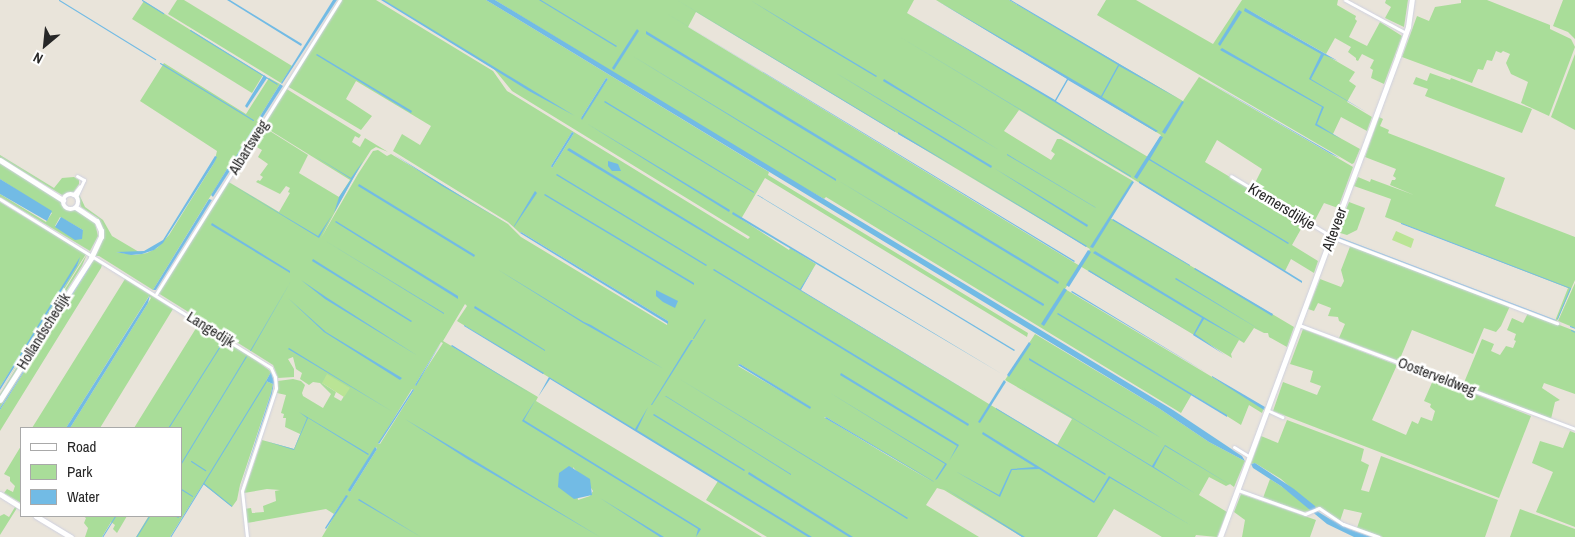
<!DOCTYPE html>
<style>
body{margin:0}
#map{position:relative;width:1575px;height:537px;overflow:hidden;background:#e9e4da;font-family:"Archivo Narrow",sans-serif}
div>[style]{position:absolute}
[style*='--x']{left:calc(var(--x)*1px);top:calc(var(--y)*1px);width:calc(var(--w)*1px);rotate:calc(var(--a)*1deg)}
.green>*{inset:0;background:#a9dd99}
.pitch>*{inset:0;background:#bae495}
.water>*{inset:0;background:#72bbe5}
.stream>*{height:1px;margin:-0.5px;padding:0 0.5px;transform-origin:0.5px;border-radius:0.5px;background:#72bbe5}
.roads{filter:drop-shadow(0 0 1px #cfd1e0) drop-shadow(0 0 1px #cfd1e0)}
.street>*{height:3px;margin:-1.5px;padding:0 1.5px;transform-origin:1.5px;border-radius:1.5px;background:#fff}
.secondary>*{height:4.5px;margin:-2.25px;padding:0 2.25px;transform-origin:2.25px;border-radius:2.25px;background:#fff}
.secondary>.ring{margin:-2.25px;padding:0;box-sizing:content-box;background:none;border:4.5px solid #fff;border-radius:50%}
span{translate:-50% -50%;white-space:nowrap;text-align:center;line-height:1.15;-webkit-text-stroke:5px #fff;paint-order:stroke}
.street-label{font-size:15px;color:#272727}
.legend{position:absolute;left:20px;top:427px;width:162px;height:90px;box-sizing:border-box;background:#fff;border:1px solid #a9a9a9;margin:0;padding:6px 9px;list-style:none;font-size:15px;color:#272727}
.legend li{display:flex;align-items:center;gap:10px;height:25px}
.legend b{width:25px;border:1px solid #a9a9a9}
.north{position:absolute;left:20px;top:20px;width:50px;height:50px;-webkit-text-stroke:4px #fff;paint-order:stroke;rotate:208deg;font-size:14px;font-weight:700;line-height:20px;text-align:center;color:#272727}
.north::after{content:'';display:block;margin:auto;width:18px;height:22px;background:#272727;clip-path:polygon(50% 0,100% 100%,50% 72%,0 100%)}
</style>
<div id="map">
<div class="green">
<div style="clip-path:polygon(177px 0,184px 0,292px 66px,281px 83px,168px 14px)"></div>
<div style="clip-path:polygon(evenodd,341px 0,376px 0,493px 71px,507px 91px,748px 239px,750px 237px,512px 91px,494px 69px,383px 0,486px 0,769px 172px,768px 175px,1028px 333px,1027px 337px,765px 178px,741px 219px,789px 250px,790px 248px,816px 264px,800px 290px,1057px 445px,1072px 419px,1005px 380px,1035px 334px,1160px 409px,1209px 442px,1245px 461px,1234px 487px,1230px 484px,1226px 486px,1209px 477px,1199px 495px,1227px 512px,1217px 537px,1196px 535px,1195px 537px,1162px 537px,1114px 509px,1097px 537px,1022px 537px,944px 490px,937px 488px,926px 505px,979px 537px,767px 537px,706px 500px,718px 481px,457px 321px,467px 306px,465px 304px,443px 341px,538px 397px,536px 401px,762px 537px,322px 537px,347px 494px,334px 514px,326px 509px,247px 523px,244px 509px,251px 508px,252px 513px,264px 512px,263px 506px,276px 501px,275px 491px,280px 490px,267px 489px,244px 493px,262px 440px,294px 449px,303px 427px,300px 434px,285px 427px,286px 418px,283px 418px,284px 414px,281px 413px,286px 395px,277px 393px,278px 381px,293px 379px,301px 381px,305px 385px,302px 393px,303px 396px,323px 408px,331px 394px,320px 383px,313px 382px,309px 385px,300px 379px,302px 373px,296px 369px,293px 357px,288px 359px,294px 369px,294px 377px,278px 378px,273px 365px,158px 293px,227px 181px,279px 212px,290px 193px,288px 192px,290px 188px,286px 186px,280px 194px,256px 182px,258px 180px,260px 181px,263px 177px,260px 175px,268px 164px,258px 157px,262px 150px,253px 145px,244px 161px,240px 161px,260px 129px,265px 128px,308px 155px,299px 173px,339px 197px,350px 180px,263px 126px,285px 88px,361px 135px,359px 138px,355px 136px,352px 142px,360px 147px,365px 138px,388px 152px,376px 147px,371px 150px,352px 180px,321px 238px,358px 174px,373px 151px,378px 150px,387px 156px,391px 154px,508px 224px,521px 237px,667px 325px,668px 321px,521px 232px,520px 233px,508px 222px,393px 151px,402px 134px,420px 145px,431px 126px,356px 81px,346px 99px,372px 116px,361px 130px,287px 86px,341px 0,606px 78px,608px 79px,581px 119px,581px 118px,606px 78px,341px 0,572px 132px,574px 133px,552px 168px,551px 166px,572px 132px,341px 0,441px 342px,443px 343px,415px 386px,415px 385px,441px 342px,341px 0,740px 364px,810px 407px,810px 408px,738px 366px,740px 364px,341px 0,322px 383px,349px 388px,341px 401px,334px 397px,336px 392px,322px 383px,341px 0,412px 389px,414px 390px,380px 444px,378px 444px,412px 389px,341px 0,824px 417px,826px 417px,933px 482px,887px 455px,824px 417px,341px 0,376px 447px,377px 449px,350px 492px,349px 490px,376px 447px,341px 0,573px 467px,591px 488px,593px 491px,590px 496px,578px 500px,573px 467px)"></div>
<div style="clip-path:polygon(evenodd,495px 0,914px 0,907px 13px,1148px 157px,1161px 135px,936px 0,1009px 0,1183px 101px,1199px 77px,1353px 167px,1338px 208px,1324px 203px,1313px 224px,1253px 187px,1262px 169px,1217px 140px,1205px 162px,1305px 222px,1292px 245px,1318px 261px,1314px 273px,1291px 259px,1285px 271px,1019px 110px,1004px 131px,1051px 160px,1055px 154px,1051px 151px,1057px 139px,1061px 139px,1133px 181px,1110px 218px,1294px 327px,1287px 347px,1269px 337px,1268px 333px,1264px 333px,1254px 328px,1244px 343px,1239px 340px,1231px 354px,1232px 358px,1080px 266px,1065px 289px,1264px 408px,1262px 413px,1249px 405px,1241px 425px,1192px 394px,1181px 413px,826px 197px,824px 199px,775px 171px,495px 0,696px 12px,1090px 249px,1080px 266px,688px 27px,696px 12px)"></div>
<div style="clip-path:polygon(1106px 0,1136px 0,1213px 44px,1242px 0,1338px 0,1337px 5px,1356px 16px,1355px 19px,1357px 21px,1349px 37px,1367px 46px,1380px 22px,1402px 36px,1384px 84px,1371px 78px,1373px 70px,1370px 68px,1374px 60px,1362px 54px,1358px 61px,1356px 60px,1356px 58px,1348px 52px,1351px 47px,1335px 38px,1326px 54px,1245px 8px,1355px 72px,1349px 81px,1356px 86px,1347px 102px,1372px 117px,1367px 131px,1341px 117px,1333px 134px,1360px 149px,1354px 163px,1352px 164px,1097px 15px)"></div>
<div style="clip-path:polygon(1386px 0,1408px 0,1404px 27px,1385px 18px,1391px 7px,1385px 3px)"></div>
<div style="clip-path:polygon(1461px 0,1487px 0,1550px 25px,1550px 29px,1571px 39px,1575px 47px,1549px 116px,1521px 103px,1528px 82px,1511px 74px,1506px 63px,1510px 54px,1503px 51px,1501px 53px,1496px 51px,1492px 61px,1487px 60px,1483px 70px,1478px 69px,1472px 83px,1402px 57px,1417px 16px,1429px 21px,1435px 7px,1461px 3px)"></div>
<div style="clip-path:polygon(1563px 0,1575px 0,1575px 39px,1568px 32px,1553px 26px)"></div>
<div style="clip-path:polygon(144px 1px,263px 75px,252px 93px,132px 19px)"></div>
<div style="clip-path:polygon(1575px 54px,1575px 130px,1551px 117px)"></div>
<div style="clip-path:polygon(164px 63px,246px 114px,269px 78px,280px 84px,259px 118px,262px 120px,256px 124px,258px 125px,235px 163px,232px 161px,153px 290px,99px 256px,94px 256px,103px 237px,103px 228px,98px 218px,81px 207px,78px 197px,79px 194px,85px 207px,103px 220px,112px 236px,139px 252px,116px 252px,135px 255px,147px 253px,157px 248px,169px 235px,214px 163px,217px 151px,140px 101px)"></div>
<div style="clip-path:polygon(1430px 73px,1450px 80px,1451px 78px,1532px 109px,1522px 133px,1425px 96px,1428px 89px,1413px 84px,1416px 77px,1427px 81px)"></div>
<div style="clip-path:polygon(1379px 117px,1383px 119px,1380px 126px,1389px 130px,1388px 133px,1505px 178px,1495px 206px,1575px 237px,1575px 280px,1557px 321px,1555px 321px,1568px 288px,1385px 217px,1391px 199px,1354px 186px,1358px 177px,1370px 182px,1371px 179px,1414px 195px,1390px 185px,1392px 180px,1395px 180px,1396px 178px,1393px 176px,1396px 169px,1365px 157px)"></div>
<div style="clip-path:polygon(0 155px,54px 188px,62px 178px,74px 177px,79px 180px,79px 184px,73px 193px,62px 195px,0 158px)"></div>
<div style="clip-path:polygon(evenodd,0 162px,61px 201px,66px 210px,76px 210px,95px 223px,98px 236px,90px 251px,0 197px,0 194px,46px 222px,52px 213px,0 179px,0 162px,60px 217px,83px 230px,78px 238px,55px 226px,60px 217px)"></div>
<div style="clip-path:polygon(0 202px,86px 254px,0 392px,82px 257px,0 387px)"></div>
<div style="clip-path:polygon(1349px 202px,1365px 208px,1357px 230px,1347px 235px,1337px 232px)"></div>
<div style="clip-path:polygon(1351px 244px,1510px 306px,1501px 326px,1496px 332px,1484px 328px,1473px 354px,1412px 330px,1399px 361px,1339px 338px,1345px 324px,1339px 321px,1338px 317px,1328px 316px,1331px 308px,1318px 303px,1314px 311px,1308px 309px,1320px 279px,1341px 287px,1344px 281px,1341px 270px)"></div>
<div style="clip-path:polygon(87px 254px,82px 266px,0 397px,0 394px)"></div>
<div style="clip-path:polygon(92px 258px,102px 265px,101px 268px,0 431px,0 410px,91px 265px,89px 265px,0 408px,0 403px)"></div>
<div style="clip-path:polygon(125px 279px,173px 309px,100px 428px,70px 428px,148px 303px,151px 298px,149px 296px,66px 428px,32px 428px)"></div>
<div style="clip-path:polygon(1575px 283px,1575px 328px,1558px 321px)"></div>
<div style="clip-path:polygon(1528px 313px,1575px 331px,1575px 394px,1544px 383px,1542px 388px,1560px 400px,1555px 402px,1551px 419px,1463px 385px,1482px 339px,1494px 344px,1491px 351px,1500px 355px,1506px 346px,1513px 348px,1516px 341px,1514px 340px,1516px 334px,1507px 330px,1512px 318px,1523px 323px)"></div>
<div style="clip-path:polygon(198px 325px,247px 354px,269px 370px,271px 372px,266px 381px,273px 384px,271px 393px,240px 485px,237px 500px,232px 507px,203px 484px,170px 537px,136px 537px,148px 517px,146px 516px,181px 516px,181px 428px,134px 428px)"></div>
<div style="clip-path:polygon(1303px 329px,1397px 365px,1372px 420px,1406px 435px,1412px 421px,1418px 424px,1421px 417px,1432px 421px,1435px 411px,1430px 407px,1431px 404px,1424px 401px,1434px 378px,1531px 416px,1499px 498px,1273px 411px,1283px 382px,1317px 395px,1321px 386px,1310px 382px,1313px 371px,1290px 364px)"></div>
<div style="clip-path:polygon(1287px 420px,1364px 449px,1361px 461px,1369px 465px,1361px 490px,1369px 492px,1381px 456px,1498px 500px,1485px 537px,1383px 537px,1357px 528px,1362px 513px,1344px 509px,1340px 521px,1320px 507px,1314px 508px,1281px 479px,1255px 463px,1251px 464px,1261px 436px,1278px 443px)"></div>
<div style="clip-path:polygon(1570px 431px,1575px 433px,1575px 527px,1536px 512px,1553px 472px,1532px 463px,1540px 441px,1563px 448px)"></div>
<div style="clip-path:polygon(21px 446px,21px 503px,4px 493px,7px 489px,13px 492px,15px 486px,10px 481px,10px 477px,4px 474px)"></div>
<div style="clip-path:polygon(1270px 479px,1281px 486px,1313px 510px,1304px 512px,1263px 498px)"></div>
<div style="clip-path:polygon(1241px 494px,1316px 520px,1310px 537px,1242px 537px,1245px 520px,1234px 512px)"></div>
<div style="clip-path:polygon(15px 507px,17px 508px,0 535px,0 516px,4px 514px,9px 517px)"></div>
<div style="clip-path:polygon(1520px 509px,1575px 529px,1575px 537px,1510px 537px)"></div>
<div style="clip-path:polygon(83px 516px,127px 516px,117px 533px,113px 529px,115px 525px,111px 522px,102px 537px,85px 537px,88px 528px,84px 523px,86px 518px)"></div>
</div>
<div class="pitch">
<div style="clip-path:polygon(1396px 231px,1414px 239px,1411px 248px,1392px 240px)"></div>
<div style="clip-path:polygon(327px 374px,350px 388px,344px 397px,322px 383px)"></div>
</div>
<div class="water">
<div style="clip-path:polygon(227px 0,230px 0,302px 44px,301px 46px)"></div>
<div style="clip-path:polygon(333px 0,337px 0,282px 84px,281px 83px)"></div>
<div style="clip-path:polygon(381px 0,384px 0,575px 116px,529px 91px)"></div>
<div style="clip-path:polygon(486px 0,495px 0,1173px 410px,1242px 456px,1245px 461px,1209px 442px,1160px 409px)"></div>
<div style="clip-path:polygon(539px 0,541px 0,617px 46px,616px 47px)"></div>
<div style="clip-path:polygon(677px 0,895px 131px,895px 132px)"></div>
<div style="clip-path:polygon(750px 0,877px 76px,876px 77px,811px 38px)"></div>
<div style="clip-path:polygon(936px 0,1101px 96px,1118px 65px,1009px 0,1011px 0,1179px 99px,1119px 66px,1102px 97px,1158px 131px,1156px 132px,1068px 80px,1056px 101px,1144px 156px,912px 16px,1055px 100px,1067px 79px)"></div>
<div style="clip-path:polygon(1245px 8px,1338px 61px,1324px 55px,1311px 79px,1368px 113px,1309px 79px,1321px 54px,1244px 11px)"></div>
<div style="clip-path:polygon(661px 10px,1075px 261px,1074px 262px)"></div>
<div style="clip-path:polygon(1239px 10px,1242px 12px,1220px 46px,1218px 44px)"></div>
<div style="clip-path:polygon(637px 29px,639px 31px,614px 70px,612px 68px)"></div>
<div style="clip-path:polygon(646px 31px,1059px 282px,1058px 284px,646px 34px)"></div>
<div style="clip-path:polygon(900px 37px,1131px 176px,1131px 177px)"></div>
<div style="clip-path:polygon(1222px 48px,1324px 107px,1317px 124px,1341px 139px,1315px 125px,1322px 107px,1220px 50px)"></div>
<div style="clip-path:polygon(317px 54px,412px 111px,411px 113px,316px 55px)"></div>
<div style="clip-path:polygon(631px 55px,836px 179px,836px 181px)"></div>
<div style="clip-path:polygon(836px 73px,992px 166px,991px 168px)"></div>
<div style="clip-path:polygon(264px 75px,267px 78px,247px 108px,245px 106px)"></div>
<div style="clip-path:polygon(606px 78px,608px 79px,582px 120px,581px 118px)"></div>
<div style="clip-path:polygon(1202px 78px,1328px 151px,1340px 158px,1331px 154px)"></div>
<div style="clip-path:polygon(884px 79px,999px 150px,883px 81px)"></div>
<div style="clip-path:polygon(280px 84px,283px 86px,261px 120px,259px 118px)"></div>
<div style="clip-path:polygon(605px 101px,754px 192px,754px 193px,604px 102px)"></div>
<div style="clip-path:polygon(1182px 101px,1184px 102px,1165px 134px,1162px 132px)"></div>
<div style="clip-path:polygon(586px 123px,730px 210px,729px 212px)"></div>
<div style="clip-path:polygon(255px 126px,257px 128px,238px 159px,235px 158px)"></div>
<div style="clip-path:polygon(572px 132px,574px 133px,552px 168px,551px 166px)"></div>
<div style="clip-path:polygon(898px 132px,957px 168px,898px 134px)"></div>
<div style="clip-path:polygon(1160px 136px,1163px 137px,1150px 159px,1289px 243px,1288px 244px,1149px 160px,1137px 179px,1134px 177px)"></div>
<div style="clip-path:polygon(569px 148px,800px 289px,814px 267px,801px 290px,987px 403px,567px 150px)"></div>
<div style="clip-path:polygon(393px 154px,474px 204px,508px 224px,442px 186px)"></div>
<div style="clip-path:polygon(1007px 154px,1095px 207px,1096px 208px,1007px 155px)"></div>
<div style="clip-path:polygon(313px 155px,351px 178px,363px 161px,334px 213px,339px 197px,351px 179px)"></div>
<div style="clip-path:polygon(215px 156px,217px 157px,214px 163px,163px 243px,154px 250px,142px 254px,131px 255px,116px 252px,144px 251px,163px 240px)"></div>
<div style="clip-path:polygon(232px 161px,235px 163px,213px 197px,211px 195px)"></div>
<div style="clip-path:polygon(608px 161px,618px 164px,621px 171px,612px 171px,608px 166px)"></div>
<div style="clip-path:polygon(994px 168px,1088px 225px,1087px 227px)"></div>
<div style="clip-path:polygon(959px 169px,1087px 246px,1086px 247px)"></div>
<div style="clip-path:polygon(557px 174px,707px 265px,706px 266px,556px 175px)"></div>
<div style="clip-path:polygon(0 179px,52px 211px,47px 221px,0 194px)"></div>
<div style="clip-path:polygon(839px 181px,1044px 304px,1044px 305px,1043px 306px)"></div>
<div style="clip-path:polygon(1132px 181px,1134px 182px,1093px 248px,1090px 247px)"></div>
<div style="clip-path:polygon(1139px 181px,1302px 281px,1302px 283px,1139px 183px)"></div>
<div style="clip-path:polygon(229px 183px,318px 236px,332px 215px,319px 238px)"></div>
<div style="clip-path:polygon(359px 184px,475px 255px,474px 257px,358px 186px)"></div>
<div style="clip-path:polygon(535px 191px,537px 193px,514px 227px,514px 226px)"></div>
<div style="clip-path:polygon(545px 194px,694px 283px,694px 285px,544px 195px)"></div>
<div style="clip-path:polygon(757px 195px,758px 195px,1015px 350px,1014px 351px)"></div>
<div style="clip-path:polygon(209px 199px,212px 200px,156px 290px,153px 290px)"></div>
<div style="clip-path:polygon(733px 212px,1002px 374px,732px 214px)"></div>
<div style="clip-path:polygon(61px 217px,83px 230px,82px 239px,75px 240px,55px 227px)"></div>
<div style="clip-path:polygon(1113px 219px,1190px 265px,1190px 266px,1112px 220px)"></div>
<div style="clip-path:polygon(336px 221px,458px 296px,458px 299px,335px 222px)"></div>
<div style="clip-path:polygon(212px 223px,290px 271px,290px 273px,211px 225px)"></div>
<div style="clip-path:polygon(521px 232px,668px 321px,668px 324px,520px 233px)"></div>
<div style="clip-path:polygon(324px 240px,444px 313px,444px 314px)"></div>
<div style="clip-path:polygon(1088px 250px,1091px 252px,1069px 287px,1066px 285px)"></div>
<div style="clip-path:polygon(1095px 251px,1245px 342px,1204px 319px,1195px 334px,1225px 355px,1193px 335px,1202px 318px,1093px 253px)"></div>
<div style="clip-path:polygon(80px 257px,77px 266px,0 390px,0 387px)"></div>
<div style="clip-path:polygon(313px 259px,412px 321px,411px 322px,312px 261px)"></div>
<div style="clip-path:polygon(91px 264px,91px 265px,0 410px,0 408px)"></div>
<div style="clip-path:polygon(1195px 268px,1273px 314px,1272px 316px,1194px 269px)"></div>
<div style="clip-path:polygon(497px 269px,584px 322px,591px 325px,664px 369px,583px 323px)"></div>
<div style="clip-path:polygon(714px 269px,969px 424px,968px 426px,713px 270px)"></div>
<div style="clip-path:polygon(1089px 270px,1188px 331px,1088px 271px)"></div>
<div style="clip-path:polygon(1176px 278px,1262px 331px,1175px 279px)"></div>
<div style="clip-path:polygon(301px 280px,326px 297px,418px 356px,325px 299px)"></div>
<div style="clip-path:polygon(291px 281px,251px 351px,250px 351px)"></div>
<div style="clip-path:polygon(1064px 288px,1067px 290px,1044px 326px,1041px 324px)"></div>
<div style="clip-path:polygon(656px 290px,678px 301px,675px 308px,663px 302px,656px 296px)"></div>
<div style="clip-path:polygon(1072px 291px,1207px 373px,1071px 292px)"></div>
<div style="clip-path:polygon(150px 295px,148px 303px,70px 428px,66px 428px)"></div>
<div style="clip-path:polygon(288px 298px,326px 332px,402px 378px,400px 380px,324px 332px)"></div>
<div style="clip-path:polygon(475px 306px,545px 350px,545px 351px,474px 308px)"></div>
<div style="clip-path:polygon(1058px 313px,1227px 415px,1227px 417px,1057px 314px)"></div>
<div style="clip-path:polygon(464px 325px,544px 373px,543px 374px,464px 326px)"></div>
<div style="clip-path:polygon(691px 340px,693px 340px,652px 405px,651px 405px)"></div>
<div style="clip-path:polygon(442px 341px,416px 386px,415px 385px)"></div>
<div style="clip-path:polygon(1029px 342px,1031px 344px,1009px 377px,1007px 375px)"></div>
<div style="clip-path:polygon(452px 345px,531px 394px,451px 346px)"></div>
<div style="clip-path:polygon(289px 348px,393px 412px,288px 349px)"></div>
<div style="clip-path:polygon(1029px 358px,1150px 431px,1161px 438px,1029px 360px)"></div>
<div style="clip-path:polygon(740px 364px,811px 407px,810px 409px,738px 365px)"></div>
<div style="clip-path:polygon(271px 372px,274px 382px,272px 394px,239px 492px,271px 393px,273px 384px,266px 381px)"></div>
<div style="clip-path:polygon(841px 373px,959px 445px,949px 461px,957px 446px,840px 375px)"></div>
<div style="clip-path:polygon(1212px 376px,1265px 407px,1264px 410px,1212px 377px)"></div>
<div style="clip-path:polygon(549px 377px,635px 429px,648px 407px,637px 430px,812px 537px,808px 537px,550px 379px,538px 397px)"></div>
<div style="clip-path:polygon(678px 378px,908px 518px,907px 519px)"></div>
<div style="clip-path:polygon(1004px 380px,1006px 382px,980px 423px,978px 422px)"></div>
<div style="clip-path:polygon(1015px 383px,1152px 466px,1165px 445px,1234px 487px,1165px 446px,1154px 467px,1196px 494px)"></div>
<div style="clip-path:polygon(413px 389px,414px 390px,379px 444px,378px 443px)"></div>
<div style="clip-path:polygon(827px 391px,947px 464px,937px 479px,935px 480px,945px 464px)"></div>
<div style="clip-path:polygon(665px 396px,666px 396px,791px 474px,791px 475px)"></div>
<div style="clip-path:polygon(536px 399px,524px 420px,701px 529px,696px 537px,698px 529px,522px 421px)"></div>
<div style="clip-path:polygon(996px 408px,1106px 474px,1105px 475px,996px 409px)"></div>
<div style="clip-path:polygon(299px 412px,369px 454px,368px 455px,308px 418px,294px 450px,265px 441px,294px 449px,307px 418px)"></div>
<div style="clip-path:polygon(654px 414px,745px 470px,744px 471px,653px 415px)"></div>
<div style="clip-path:polygon(826px 417px,933px 481px,934px 482px,825px 418px)"></div>
<div style="clip-path:polygon(405px 419px,477px 462px,600px 537px,469px 460px)"></div>
<div style="clip-path:polygon(983px 432px,1094px 501px,1109px 476px,1192px 526px,1110px 478px,1094px 503px,1039px 469px,1012px 470px,1000px 497px,955px 471px,999px 495px,1011px 469px,1035px 467px,982px 434px)"></div>
<div style="clip-path:polygon(375px 447px,377px 449px,350px 492px,348px 490px)"></div>
<div style="clip-path:polygon(1255px 463px,1294px 489px,1315px 506px,1317px 511px,1330px 519px,1349px 529px,1371px 537px,1354px 537px,1327px 524px,1281px 486px,1253px 468px,1251px 464px)"></div>
<div style="clip-path:polygon(569px 466px,590px 479px,592px 495px,574px 499px,558px 487px,559px 473px)"></div>
<div style="clip-path:polygon(749px 472px,853px 537px,849px 537px,748px 474px)"></div>
<div style="clip-path:polygon(943px 487px,1025px 537px,1022px 537px)"></div>
<div style="clip-path:polygon(346px 495px,348px 496px,326px 529px,325px 528px)"></div>
<div style="clip-path:polygon(600px 498px,664px 537px,660px 537px)"></div>
<div style="clip-path:polygon(359px 499px,421px 537px,358px 500px)"></div>
</div>
<div class="stream">
<div style="--x:59;--y:0;--w:113;--a:31.6"></div>
<div style="--x:142;--y:0;--w:25;--a:32"></div>
<div style="--x:190;--y:30;--w:102;--a:31.8"></div>
<div style="--x:160;--y:63;--w:109;--a:31.5"></div>
<div style="--x:1401;--y:223;--w:181;--a:21"></div>
<div style="--x:1570;--y:288;--w:33;--a:113"></div>
<div style="--x:1338;--y:237;--w:232;--a:20.9"></div>
<div style="--x:1570;--y:326;--w:5;--a:22"></div>
<div style="--x:1571;--y:330;--w:4;--a:27"></div>
<div style="--x:693;--y:338;--w:22;--a:-58"></div>
<div style="--x:168;--y:428;--w:103;--a:-57.7"></div>
<div style="--x:191;--y:461;--w:17;--a:33"></div>
<div style="--x:181;--y:463;--w:125;--a:-58.7"></div>
<div style="--x:203;--y:483;--w:36;--a:39"></div>
<div style="--x:181;--y:489;--w:13;--a:32"></div>
<div style="--x:176;--y:516;--w:2;--a:27"></div>
<div style="--x:102;--y:537;--w:25;--a:-58"></div>
<div style="--x:136;--y:537;--w:25;--a:-58"></div>
<div style="--x:170;--y:537;--w:183;--a:-58.4"></div>
</div>
<div class="roads">
<div class="street">
<div style="--x:1345;--y:0;--w:69;--a:28.4"></div>
<div style="--x:1231;--y:176;--w:120;--a:31"></div>
<div style="--x:1334;--y:238;--w:239;--a:20.9"></div>
<div style="--x:73;--y:195;--w:11;--a:-52"></div>
<div style="--x:76;--y:197;--w:19;--a:-65"></div>
<div style="--x:84;--y:180;--w:8;--a:-150"></div>
<div style="--x:0;--y:199;--w:319;--a:31.9"></div>
<div style="--x:271;--y:368;--w:10;--a:66"></div>
<div style="--x:275;--y:377;--w:11;--a:85"></div>
<div style="--x:276;--y:388;--w:108;--a:108.3"></div>
<div style="--x:242;--y:491;--w:46;--a:83.8"></div>
<div style="--x:156;--y:294;--w:347;--a:-58"></div>
<div style="--x:1299;--y:325;--w:295;--a:20.6"></div>
<div style="--x:1267;--y:410;--w:17;--a:25"></div>
<div style="--x:1234;--y:447;--w:19;--a:32"></div>
<div style="--x:1238;--y:490;--w:71;--a:19.7"></div>
<div style="--x:1305;--y:514;--w:15;--a:-23"></div>
<div style="--x:1319;--y:508;--w:29;--a:34"></div>
<div style="--x:1343;--y:524;--w:38;--a:20"></div>
</div>
<div class="secondary">
<div style="--x:0;--y:160;--w:75;--a:32.4"></div>
<div class="ring" style="left:63px;top:194px;width:11.5px;height:11.5px"></div>
<div style="--x:0;--y:400;--w:169;--a:-57.3"></div>
<div style="--x:91;--y:258;--w:23;--a:-65"></div>
<div style="--x:101;--y:237;--w:6;--a:-90"></div>
<div style="--x:101;--y:231;--w:10;--a:-114"></div>
<div style="--x:97;--y:222;--w:25;--a:-146"></div>
<div style="--x:0;--y:494;--w:25;--a:32"></div>
<div style="--x:36;--y:516;--w:41;--a:31"></div>
<div style="--x:1220;--y:537;--w:513;--a:-69.69"></div>
<div style="--x:1398;--y:56;--w:31;--a:-71"></div>
<div style="--x:1408;--y:27;--w:27;--a:-82"></div>
</div>
</div>
<div class="street-label">
<span style="left:248px;top:147px;rotate:-58deg">Albartsweg</span>
<span style="left:1282px;top:206px;rotate:31deg">Kremersdijkje</span>
<span style="left:1334px;top:229px;rotate:-70deg">Alteveer</span>
<span style="left:211px;top:329px;rotate:32deg">Langedijk</span>
<span style="left:43px;top:331px;rotate:-58deg">Hollandschedijk</span>
<span style="left:1437px;top:376px;rotate:21deg">Oosterveldweg</span>
</div>
<ul class="legend">
<li><b style="height:6px;background:#fff"></b>Road</li>
<li><b style="height:14px;background:#a9dd99"></b>Park</li>
<li><b style="height:14px;background:#72bbe5"></b>Water</li>
</ul>
<div class="north">N</div>
</div>
